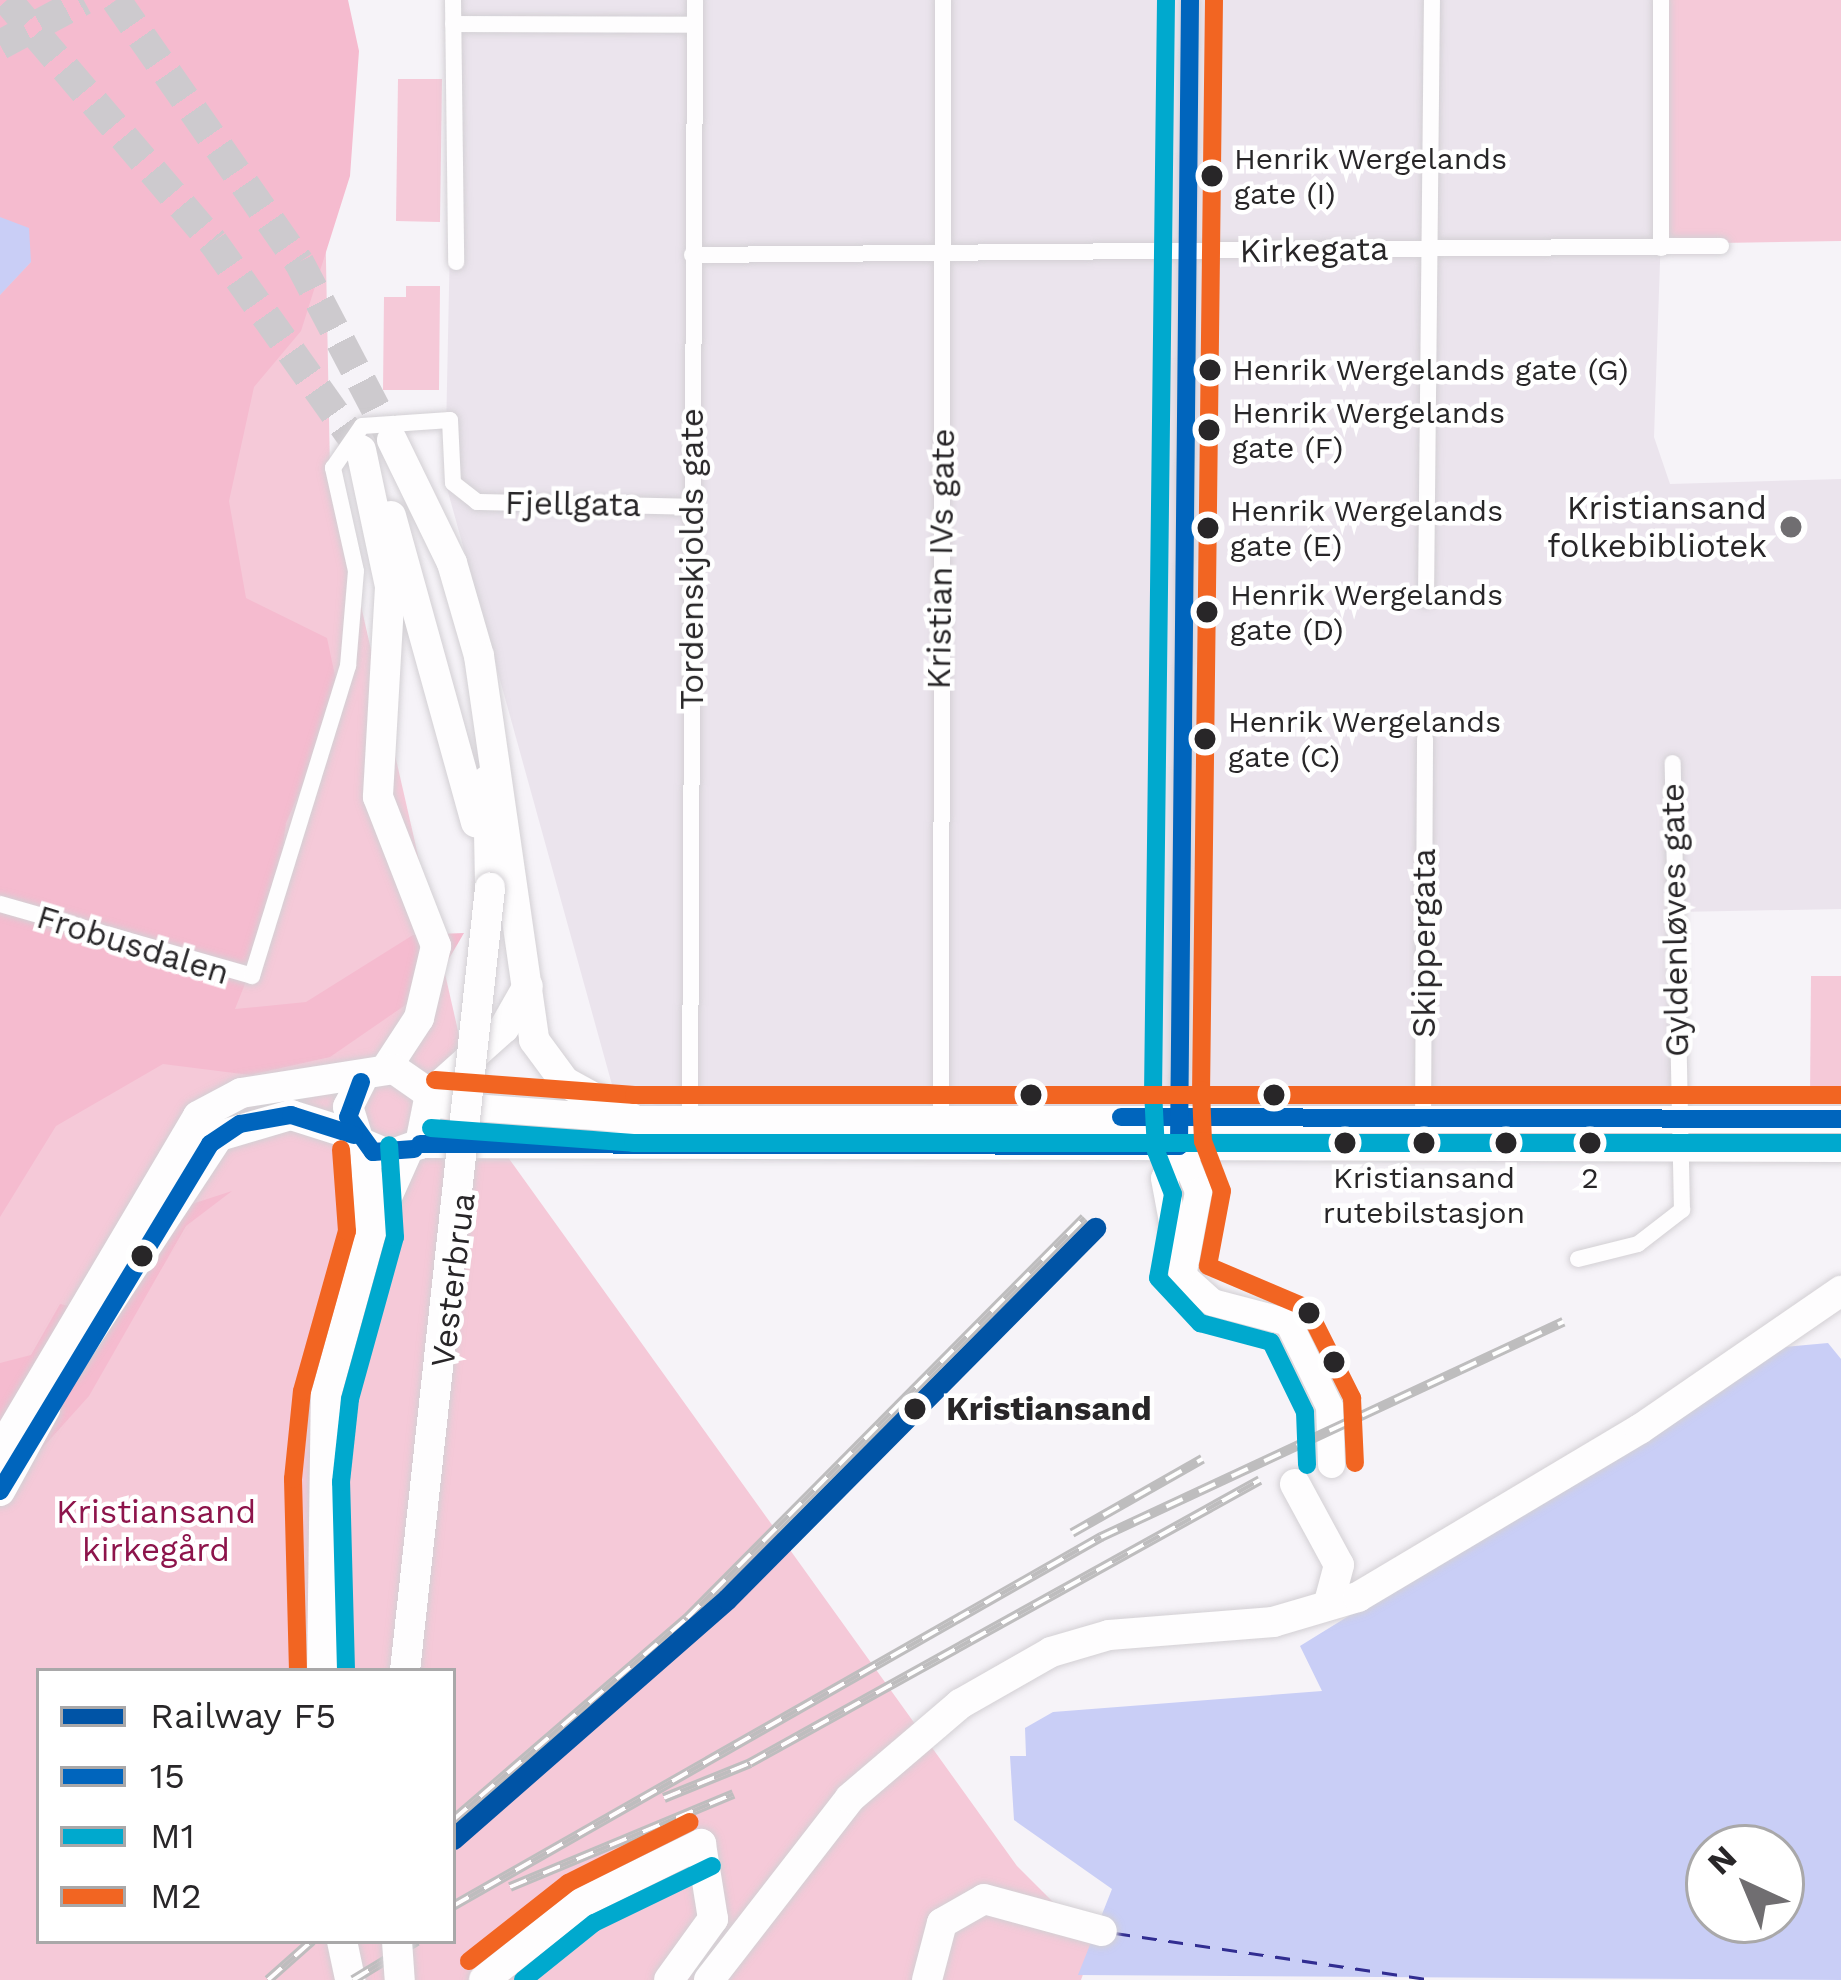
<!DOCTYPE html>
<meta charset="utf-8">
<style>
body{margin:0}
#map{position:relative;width:1841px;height:1980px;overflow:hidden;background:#f6f3f8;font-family:"Work Sans",sans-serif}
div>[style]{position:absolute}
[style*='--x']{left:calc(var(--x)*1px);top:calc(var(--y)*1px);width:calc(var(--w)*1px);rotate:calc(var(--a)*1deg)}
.built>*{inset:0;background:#ebe4ed}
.green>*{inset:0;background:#f5c9d8}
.forest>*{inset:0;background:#f5bbcf}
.water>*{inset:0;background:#c9cef6}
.ferry>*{height:3px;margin-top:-1.5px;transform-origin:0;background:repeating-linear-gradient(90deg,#312d91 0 15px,transparent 0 27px)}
.highway-tunnel>*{height:30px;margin-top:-15px;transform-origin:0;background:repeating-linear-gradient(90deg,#cdcace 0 30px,transparent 0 45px)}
.roads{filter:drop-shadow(0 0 3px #d3d0d4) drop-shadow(0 0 3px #d3d0d4)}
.street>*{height:16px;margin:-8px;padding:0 8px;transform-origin:8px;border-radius:8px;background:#fefdfe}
.primary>*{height:27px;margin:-13.5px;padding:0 13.5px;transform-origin:13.5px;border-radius:13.5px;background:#fefdfe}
.highway>*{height:30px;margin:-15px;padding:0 15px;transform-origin:15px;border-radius:15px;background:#fefdfe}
.rail>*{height:10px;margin-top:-5px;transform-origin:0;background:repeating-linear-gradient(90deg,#fff 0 18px,#bebdbe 0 36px);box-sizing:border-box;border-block:3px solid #bebdbe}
.bridges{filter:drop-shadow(0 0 3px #d3d0d4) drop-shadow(0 0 3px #d3d0d4)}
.highway-bridge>*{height:30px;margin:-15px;padding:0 15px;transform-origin:15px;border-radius:15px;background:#fefdfe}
.bus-1>*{height:18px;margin:-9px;padding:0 9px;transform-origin:9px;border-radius:9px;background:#0065bd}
.bus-2>*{height:18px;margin:-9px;padding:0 9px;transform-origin:9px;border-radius:9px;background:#00a9ce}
.bus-3>*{height:18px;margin:-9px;padding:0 9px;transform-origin:9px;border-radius:9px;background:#f26522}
.rail-1>*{height:21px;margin:-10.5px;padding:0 10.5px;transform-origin:10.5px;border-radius:10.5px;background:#0054a6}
.dots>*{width:33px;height:33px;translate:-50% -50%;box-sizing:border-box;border:6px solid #fff;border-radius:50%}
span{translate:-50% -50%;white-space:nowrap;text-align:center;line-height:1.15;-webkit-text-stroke:9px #fff;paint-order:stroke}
.bus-label{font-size:30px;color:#282628}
.left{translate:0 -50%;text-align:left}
.street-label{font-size:33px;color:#282628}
.poi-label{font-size:33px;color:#282628}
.right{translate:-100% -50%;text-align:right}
.stop-label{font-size:33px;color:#282628;font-weight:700}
.park-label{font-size:33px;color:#8d144b}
.legend{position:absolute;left:36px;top:1668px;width:420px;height:276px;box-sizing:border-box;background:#fff;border:3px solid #a9a8a9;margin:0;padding:15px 21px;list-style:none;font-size:36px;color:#282628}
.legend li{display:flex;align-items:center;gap:24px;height:60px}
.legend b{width:60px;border:3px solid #a9a8a9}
.north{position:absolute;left:1685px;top:1824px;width:120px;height:120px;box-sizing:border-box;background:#fff;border:3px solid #a9a8a9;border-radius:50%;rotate:316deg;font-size:33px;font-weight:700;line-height:48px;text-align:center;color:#282628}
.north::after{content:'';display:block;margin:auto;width:42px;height:54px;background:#706e71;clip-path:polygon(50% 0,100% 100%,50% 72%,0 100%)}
</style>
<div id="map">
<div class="built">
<div style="clip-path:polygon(455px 0,1669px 0,1654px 437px,1670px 484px,1841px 479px,1841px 909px,1677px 912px,1669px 1115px,693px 1117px,614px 1092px,445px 481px)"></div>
</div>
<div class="green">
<div style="clip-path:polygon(evenodd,0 0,321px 0,330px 470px,477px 1114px,1017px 1866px,1094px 1943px,1081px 1980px,0 1980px,0 0,39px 1671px,453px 1671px,453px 1941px,39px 1941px,39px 1671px)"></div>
<div style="clip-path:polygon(1669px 0,1841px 0,1841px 241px,1660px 244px)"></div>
<div style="clip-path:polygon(398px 79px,442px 79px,440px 222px,396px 221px)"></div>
<div style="clip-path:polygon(406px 286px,440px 286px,439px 390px,383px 390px,384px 297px,406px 297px)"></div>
<div style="clip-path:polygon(1811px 976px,1841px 976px,1841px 1100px,1810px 1100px)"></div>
</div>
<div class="forest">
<div style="clip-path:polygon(0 0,348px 0,359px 51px,350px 176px,301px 331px,254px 387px,229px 501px,246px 598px,327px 638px,340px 699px,286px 823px,275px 908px,235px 1009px,306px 1002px,413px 935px,464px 933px,433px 986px,330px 1057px,250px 1075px,163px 1064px,56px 1126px,0 1217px,0 295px,31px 262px,0 217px)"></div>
<div style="clip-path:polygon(232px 1191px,186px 1226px,89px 1396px,0 1495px,0 1363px,31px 1355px,60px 1304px,78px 1308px,158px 1215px)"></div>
</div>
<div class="water">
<div style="clip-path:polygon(0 217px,29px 228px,31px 262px,0 295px)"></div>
<div style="clip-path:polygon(evenodd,1828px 1343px,1841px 1359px,1841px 1980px,1078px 1975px,1112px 1889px,1014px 1820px,1010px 1756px,1026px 1756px,1025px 1728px,1053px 1712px,1322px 1691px,1300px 1646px,1784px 1347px,1828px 1343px,1709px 1848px,1781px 1848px,1781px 1920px,1709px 1920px,1709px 1848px)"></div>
</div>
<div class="ferry">
<div style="--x:1115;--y:1933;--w:320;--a:8.4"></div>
</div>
<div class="highway-tunnel">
<div style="--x:7;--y:0;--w:318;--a:49.6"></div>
<div style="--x:213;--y:242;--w:255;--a:54.6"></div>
<div style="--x:116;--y:0;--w:320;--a:55.1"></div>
<div style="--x:299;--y:262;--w:201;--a:62.4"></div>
<div style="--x:0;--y:45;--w:95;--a:-28.2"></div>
</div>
<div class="roads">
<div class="street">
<div style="--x:453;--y:0;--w:262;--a:89.3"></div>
<div style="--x:1661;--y:0;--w:248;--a:90"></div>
<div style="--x:453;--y:24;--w:242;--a:0.2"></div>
<div style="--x:692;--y:255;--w:1029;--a:-0.5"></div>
<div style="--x:1426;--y:599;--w:599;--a:-89.43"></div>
<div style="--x:0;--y:904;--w:262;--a:15.9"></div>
<div style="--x:252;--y:976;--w:325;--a:-72.8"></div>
<div style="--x:348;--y:666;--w:95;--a:-85.2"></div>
<div style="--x:356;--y:571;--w:106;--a:-102.6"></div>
<div style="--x:333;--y:468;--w:51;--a:-55.4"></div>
<div style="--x:362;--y:426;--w:88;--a:-3.9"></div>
<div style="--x:450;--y:420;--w:63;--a:87.3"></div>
<div style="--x:453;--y:483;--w:31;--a:38"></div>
<div style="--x:477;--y:502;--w:215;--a:1.3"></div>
<div style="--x:941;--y:1118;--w:1118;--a:-89.9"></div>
<div style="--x:690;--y:1119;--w:1119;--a:-89.74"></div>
<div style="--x:1179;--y:1127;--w:1127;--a:-89.44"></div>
<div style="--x:1423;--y:1128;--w:389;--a:-89.7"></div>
<div style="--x:1578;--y:1259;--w:62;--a:-14"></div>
<div style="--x:1638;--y:1244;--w:56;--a:-37.7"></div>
<div style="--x:1682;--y:1210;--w:447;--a:-91.2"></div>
</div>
<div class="primary">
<div style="--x:433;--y:1104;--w:201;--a:4.3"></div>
<div style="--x:633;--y:1119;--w:1208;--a:0"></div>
<div style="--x:420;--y:1144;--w:1421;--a:0.16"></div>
<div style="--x:1179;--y:1146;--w:35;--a:115"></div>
<div style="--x:1164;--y:1178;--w:99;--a:79.5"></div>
<div style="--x:1182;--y:1275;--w:40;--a:42"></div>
<div style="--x:1212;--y:1302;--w:79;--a:14.7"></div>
<div style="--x:1288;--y:1322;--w:93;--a:64"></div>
<div style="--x:1329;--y:1406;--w:58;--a:88"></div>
<div style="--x:1179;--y:1146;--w:49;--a:67.1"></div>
<div style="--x:1198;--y:1191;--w:81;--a:100.6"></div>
</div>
<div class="highway">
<div style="--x:392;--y:440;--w:137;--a:64"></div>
<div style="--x:452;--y:563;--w:97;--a:73.8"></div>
<div style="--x:479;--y:656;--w:388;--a:81.8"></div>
<div style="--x:534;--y:1040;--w:52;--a:53.6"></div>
<div style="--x:565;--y:1082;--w:77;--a:28.6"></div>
<div style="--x:361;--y:450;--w:140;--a:78"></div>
<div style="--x:390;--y:587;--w:210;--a:93.3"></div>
<div style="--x:378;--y:797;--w:160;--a:68.7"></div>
<div style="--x:436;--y:946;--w:74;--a:103.3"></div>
<div style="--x:419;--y:1018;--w:62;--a:123.2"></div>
<div style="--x:391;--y:516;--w:318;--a:74.5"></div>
<div style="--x:488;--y:780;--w:108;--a:88.9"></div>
<div style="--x:430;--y:1094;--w:99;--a:-41.7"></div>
<div style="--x:504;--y:1028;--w:48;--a:-60.3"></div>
<div style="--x:365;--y:1147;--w:80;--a:86.4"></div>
<div style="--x:67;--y:1367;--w:277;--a:-56.7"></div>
<div style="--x:219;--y:1136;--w:75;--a:-16.3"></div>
<div style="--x:291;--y:1115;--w:66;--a:17.6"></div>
<div style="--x:0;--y:1451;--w:389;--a:-59.4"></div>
<div style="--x:198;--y:1116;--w:49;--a:-28.1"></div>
<div style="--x:241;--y:1093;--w:155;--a:-8.9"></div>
<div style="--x:394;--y:1069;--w:44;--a:34.8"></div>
<div style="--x:430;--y:1094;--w:51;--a:101.3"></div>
<div style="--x:420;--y:1144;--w:32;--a:160"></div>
<div style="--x:390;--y:1155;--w:34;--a:-157"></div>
<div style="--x:359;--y:1142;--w:37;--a:-107"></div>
<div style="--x:348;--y:1107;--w:28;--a:-63"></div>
<div style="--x:1295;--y:1484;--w:92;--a:61.5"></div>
<div style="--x:1339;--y:1565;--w:39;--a:105"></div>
<div style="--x:0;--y:1491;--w:94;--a:-61.2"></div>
<div style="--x:322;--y:1671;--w:276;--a:-89.2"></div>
<div style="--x:326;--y:1395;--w:168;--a:-74.5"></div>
<div style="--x:371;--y:1233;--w:89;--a:-66"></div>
<div style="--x:342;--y:1941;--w:40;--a:78"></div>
<div style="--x:484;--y:1980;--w:124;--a:-38.4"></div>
<div style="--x:581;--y:1903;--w:134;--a:-26.2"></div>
<div style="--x:701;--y:1844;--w:76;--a:80.9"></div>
<div style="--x:713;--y:1919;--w:75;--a:125.8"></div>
<div style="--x:709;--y:1980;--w:230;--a:-52.2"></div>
<div style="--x:850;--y:1798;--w:145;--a:-40.5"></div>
<div style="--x:960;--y:1704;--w:105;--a:-29.7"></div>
<div style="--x:1051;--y:1652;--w:60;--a:-16.3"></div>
<div style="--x:1109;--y:1635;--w:165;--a:-4.5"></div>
<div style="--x:1273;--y:1622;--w:89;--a:-16.4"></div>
<div style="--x:1358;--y:1597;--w:328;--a:-30.8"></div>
<div style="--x:1640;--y:1429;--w:244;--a:-34.5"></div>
<div style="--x:927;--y:1980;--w:59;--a:-75.3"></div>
<div style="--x:942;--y:1923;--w:48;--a:-29.7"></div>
<div style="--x:984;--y:1899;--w:122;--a:15.2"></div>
</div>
</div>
<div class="rail">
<div style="--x:1072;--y:1533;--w:150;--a:-29.6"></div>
<div style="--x:664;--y:1798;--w:93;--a:-22.1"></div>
<div style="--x:750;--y:1763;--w:583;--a:-29.03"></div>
<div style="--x:453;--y:1820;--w:309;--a:-40.8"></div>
<div style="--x:687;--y:1618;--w:564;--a:-45.22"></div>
<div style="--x:510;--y:1887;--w:242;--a:-22.6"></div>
<div style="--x:453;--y:1906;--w:746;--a:-29.66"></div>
<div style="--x:1101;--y:1537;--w:510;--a:-24.96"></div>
<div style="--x:268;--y:1980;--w:59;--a:-41.6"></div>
<div style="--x:353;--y:1980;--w:75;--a:-31.4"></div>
</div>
<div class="bridges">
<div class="highway-bridge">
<div style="--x:405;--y:1671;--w:788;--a:-83.8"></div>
<div style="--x:397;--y:1941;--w:39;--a:86"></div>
</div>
</div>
<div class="bus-1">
<div style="--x:361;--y:1082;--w:37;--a:110"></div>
<div style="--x:348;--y:1117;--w:43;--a:54.5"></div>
<div style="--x:373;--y:1152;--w:41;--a:-4.2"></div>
<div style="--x:1121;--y:1117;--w:720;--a:0.16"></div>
<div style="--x:420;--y:1144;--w:759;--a:0.15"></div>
<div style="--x:1179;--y:1146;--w:1146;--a:-89.45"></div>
<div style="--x:0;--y:1491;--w:406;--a:-58.8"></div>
<div style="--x:210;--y:1144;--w:36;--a:-34"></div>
<div style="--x:240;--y:1124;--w:52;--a:-10"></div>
<div style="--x:291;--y:1115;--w:66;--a:17.6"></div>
</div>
<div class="bus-2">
<div style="--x:1166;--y:0;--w:1090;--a:90.68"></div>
<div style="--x:1153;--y:1090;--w:61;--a:87.2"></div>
<div style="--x:1156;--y:1151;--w:46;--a:68.4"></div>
<div style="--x:1173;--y:1194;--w:85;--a:100.1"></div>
<div style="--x:1158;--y:1278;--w:62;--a:47"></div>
<div style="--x:1200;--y:1323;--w:73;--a:15"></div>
<div style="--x:1271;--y:1342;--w:78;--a:64.1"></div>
<div style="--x:1305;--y:1412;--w:53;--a:87.8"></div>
<div style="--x:431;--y:1128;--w:203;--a:4.2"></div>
<div style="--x:633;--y:1143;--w:1208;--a:0"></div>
<div style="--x:346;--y:1670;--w:188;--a:-91.5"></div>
<div style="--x:341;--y:1482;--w:83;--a:-83.8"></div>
<div style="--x:350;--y:1399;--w:168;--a:-74.5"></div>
<div style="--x:395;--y:1237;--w:92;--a:-93.7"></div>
<div style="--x:523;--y:1980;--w:91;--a:-38.8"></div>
<div style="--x:594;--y:1923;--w:131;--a:-25.8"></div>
</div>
<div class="bus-3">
<div style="--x:1214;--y:0;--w:1090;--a:90.68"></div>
<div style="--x:1201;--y:1090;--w:51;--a:87.8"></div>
<div style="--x:1203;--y:1141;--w:53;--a:69.2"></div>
<div style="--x:1222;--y:1191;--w:76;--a:100.6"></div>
<div style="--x:1208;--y:1266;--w:108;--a:23"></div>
<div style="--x:1307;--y:1308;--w:101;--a:63.4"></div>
<div style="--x:1352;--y:1398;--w:65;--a:87.4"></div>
<div style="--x:435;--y:1080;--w:200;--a:4.3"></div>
<div style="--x:634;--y:1095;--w:1207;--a:0"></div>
<div style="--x:298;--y:1671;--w:192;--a:-91.5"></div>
<div style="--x:293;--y:1479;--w:88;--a:-84.2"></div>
<div style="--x:302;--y:1391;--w:166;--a:-74.3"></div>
<div style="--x:347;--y:1231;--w:82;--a:-94.2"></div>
<div style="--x:469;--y:1961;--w:126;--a:-38.2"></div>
<div style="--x:568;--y:1883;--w:136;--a:-26.6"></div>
</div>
<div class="rail-1">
<div style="--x:453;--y:1839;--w:364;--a:-41.2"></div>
<div style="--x:727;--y:1599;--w:523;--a:-45.23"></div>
</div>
<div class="dots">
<div style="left:1212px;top:176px;background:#282628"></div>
<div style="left:1210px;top:370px;background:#282628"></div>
<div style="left:1209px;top:430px;background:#282628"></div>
<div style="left:1791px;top:527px;background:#706e71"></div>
<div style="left:1208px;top:528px;background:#282628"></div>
<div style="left:1207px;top:612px;background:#282628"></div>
<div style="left:1205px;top:739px;background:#282628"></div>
<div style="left:1031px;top:1095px;background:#282628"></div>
<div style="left:1274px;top:1095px;background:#282628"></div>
<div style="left:1345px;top:1143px;background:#282628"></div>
<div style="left:1424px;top:1143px;background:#282628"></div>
<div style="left:1506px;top:1143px;background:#282628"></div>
<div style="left:1590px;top:1143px;background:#282628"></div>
<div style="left:142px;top:1256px;background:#282628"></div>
<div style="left:1309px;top:1313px;background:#282628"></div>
<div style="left:1334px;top:1362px;background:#282628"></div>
<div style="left:915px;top:1409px;background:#282628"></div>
</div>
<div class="bus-label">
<span class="left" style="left:1234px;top:176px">Henrik Wergelands<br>gate (I)</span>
<span class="left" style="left:1232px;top:370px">Henrik Wergelands gate (G)</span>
<span class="left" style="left:1232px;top:430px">Henrik Wergelands<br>gate (F)</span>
<span class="left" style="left:1230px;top:528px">Henrik Wergelands<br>gate (E)</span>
<span class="left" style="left:1230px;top:612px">Henrik Wergelands<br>gate (D)</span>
<span class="left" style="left:1228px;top:739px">Henrik Wergelands<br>gate (C)</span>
<span style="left:1424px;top:1195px">Kristiansand<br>rutebilstasjon</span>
<span style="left:1590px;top:1178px">2</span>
</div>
<div class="street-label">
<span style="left:1314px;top:250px;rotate:-1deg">Kirkegata</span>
<span style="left:573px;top:504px;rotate:1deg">Fjellgata</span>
<span style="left:692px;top:559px;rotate:-90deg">Tordenskjolds gate</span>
<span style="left:941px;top:559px;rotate:-89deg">Kristian IVs gate</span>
<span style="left:1675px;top:920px;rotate:-91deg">Gyldenløves gate</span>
<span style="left:1424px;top:943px;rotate:-90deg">Skippergata</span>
<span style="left:133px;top:945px;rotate:17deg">Frobusdalen</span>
<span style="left:453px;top:1280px;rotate:-83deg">Vesterbrua</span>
</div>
<div class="poi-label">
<span class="right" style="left:1767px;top:527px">Kristiansand<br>folkebibliotek</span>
</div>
<div class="stop-label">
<span class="left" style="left:946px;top:1409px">Kristiansand</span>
</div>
<div class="park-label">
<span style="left:156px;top:1531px">Kristiansand<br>kirkegård</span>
</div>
<ul class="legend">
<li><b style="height:15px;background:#0054a6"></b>Railway F5</li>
<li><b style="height:15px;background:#0065bd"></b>15</li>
<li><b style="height:15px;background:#00a9ce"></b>M1</li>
<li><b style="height:15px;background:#f26522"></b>M2</li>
</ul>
<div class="north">N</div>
</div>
